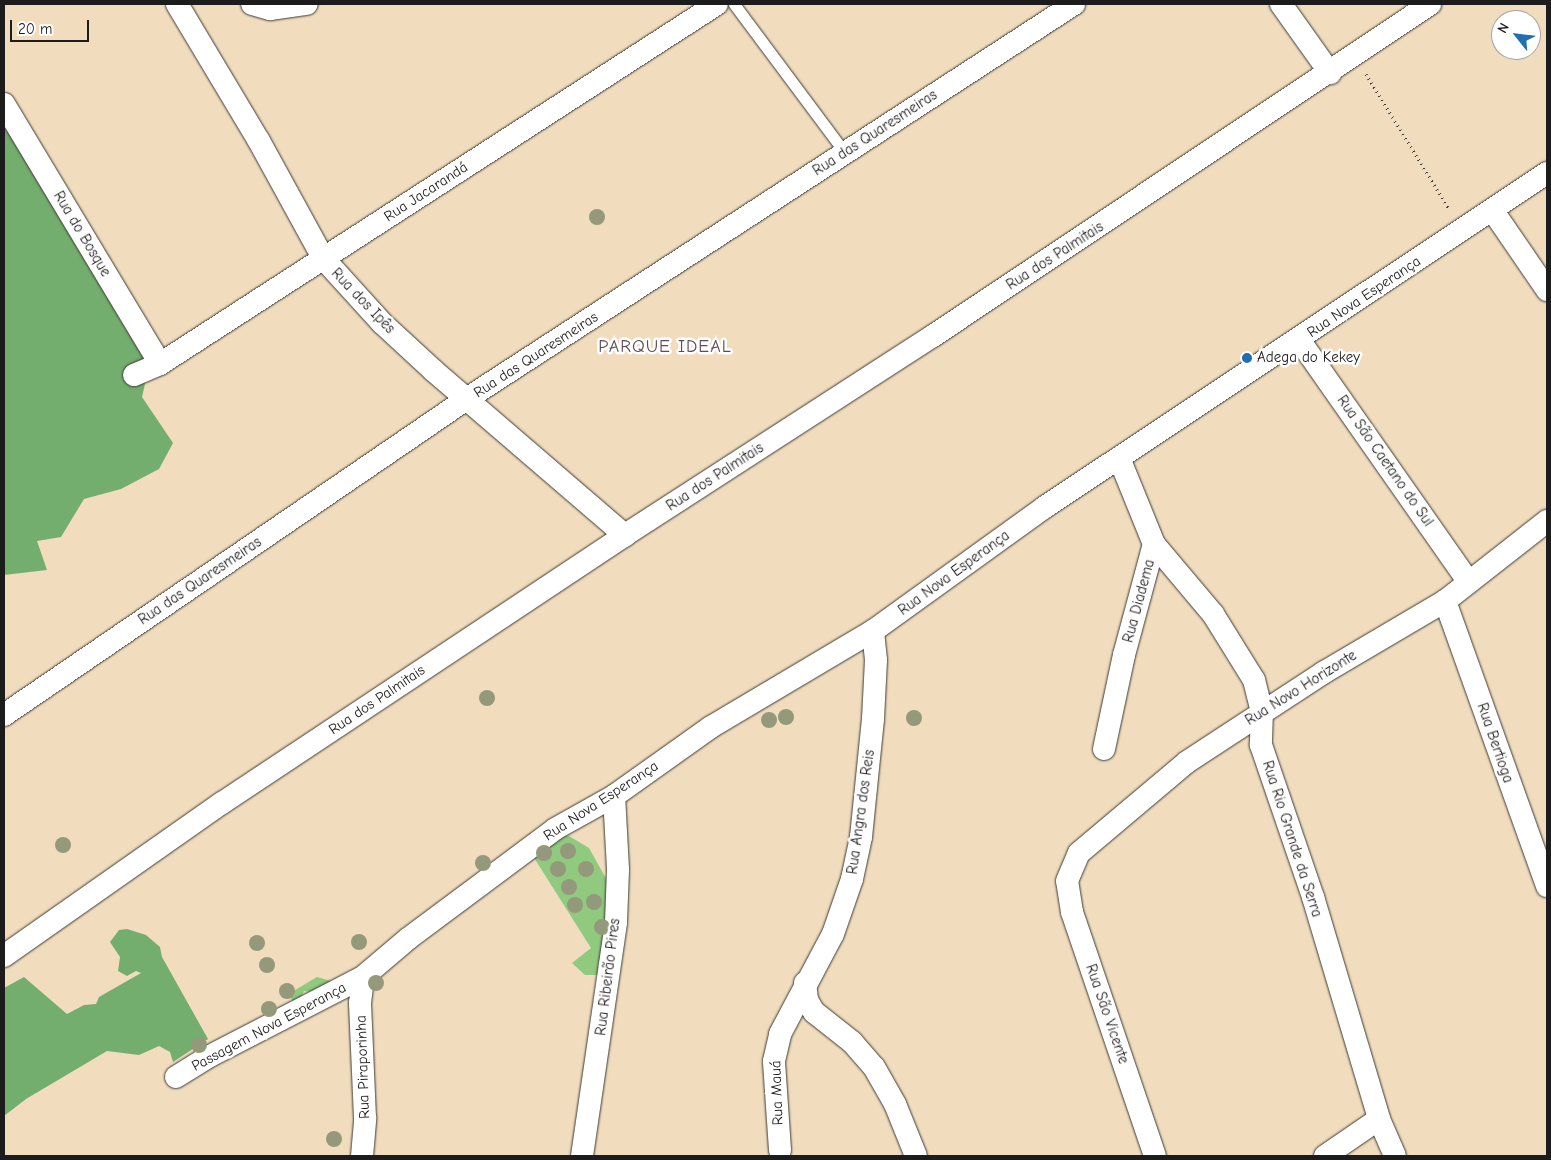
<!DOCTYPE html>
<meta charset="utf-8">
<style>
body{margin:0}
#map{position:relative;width:1551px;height:1160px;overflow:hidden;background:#f1ddbe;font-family:"Comic Neue",sans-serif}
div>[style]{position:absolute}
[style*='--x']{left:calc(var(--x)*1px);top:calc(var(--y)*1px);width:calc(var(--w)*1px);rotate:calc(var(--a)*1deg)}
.green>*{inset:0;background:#8fca7f}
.forest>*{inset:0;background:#73ae6e}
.path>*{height:3px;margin-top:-1.5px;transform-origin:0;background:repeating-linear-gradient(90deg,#3c3934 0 1px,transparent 0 5px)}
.roads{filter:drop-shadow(0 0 1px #3c3934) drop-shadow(0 0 1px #3c3934)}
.lane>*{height:11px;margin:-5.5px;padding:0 5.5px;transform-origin:5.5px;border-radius:5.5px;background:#fff}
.street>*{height:22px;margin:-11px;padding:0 11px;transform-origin:11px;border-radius:11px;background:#fff}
.trees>*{width:16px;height:16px;margin:-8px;border-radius:50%;background:#95997b}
.dots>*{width:14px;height:14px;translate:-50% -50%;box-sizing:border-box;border:2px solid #fff;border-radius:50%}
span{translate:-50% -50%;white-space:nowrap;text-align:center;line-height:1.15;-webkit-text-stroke:5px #fff;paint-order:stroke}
.street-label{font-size:15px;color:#1c1c1c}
.poi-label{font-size:15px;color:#1c1c1c}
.left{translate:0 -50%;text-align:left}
.quarter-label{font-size:18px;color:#5d4d56;letter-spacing:1px}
.frame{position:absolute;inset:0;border:5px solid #1c1c1c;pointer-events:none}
.north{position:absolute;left:1491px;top:10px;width:50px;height:50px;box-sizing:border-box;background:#fff;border:1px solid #a4a4a4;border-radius:50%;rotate:299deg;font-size:14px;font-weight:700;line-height:20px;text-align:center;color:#1c1c1c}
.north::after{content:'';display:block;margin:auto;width:18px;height:22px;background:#1f6fb2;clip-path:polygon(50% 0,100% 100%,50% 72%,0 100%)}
.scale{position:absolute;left:10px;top:20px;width:79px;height:22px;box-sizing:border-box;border:2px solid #1c1c1c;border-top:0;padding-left:6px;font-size:15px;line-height:18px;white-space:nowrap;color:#1c1c1c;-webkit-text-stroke:4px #fff;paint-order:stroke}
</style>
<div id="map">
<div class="green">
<div style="clip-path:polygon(556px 833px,569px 836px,589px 848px,613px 891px,598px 975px,585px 975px,572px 963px,591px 948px,531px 853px)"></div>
<div style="clip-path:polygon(317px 977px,331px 981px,324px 994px,304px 991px,300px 1000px,292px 1001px,290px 993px)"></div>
</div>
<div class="forest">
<div style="clip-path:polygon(4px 118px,150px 362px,142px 397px,173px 443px,159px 469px,121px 489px,84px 499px,61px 537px,37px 541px,47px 570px,4px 575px)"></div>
<div style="clip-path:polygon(127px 929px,146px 935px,160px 947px,162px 957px,208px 1039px,173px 1062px,170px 1052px,159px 1046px,139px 1055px,107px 1051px,26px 1099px,4px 1116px,4px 988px,24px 977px,67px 1014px,84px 1005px,96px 1004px,99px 997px,141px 973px,136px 971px,127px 976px,118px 971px,120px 957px,110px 942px,119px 930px)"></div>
</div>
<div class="path">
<div style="--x:1366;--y:74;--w:158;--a:58.4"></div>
</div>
<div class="roads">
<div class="lane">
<div style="--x:734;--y:4;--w:186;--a:53.3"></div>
</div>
<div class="street">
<div style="--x:177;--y:4;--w:160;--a:59.1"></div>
<div style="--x:259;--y:141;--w:133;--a:61.3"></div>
<div style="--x:323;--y:258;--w:88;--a:47.8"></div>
<div style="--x:382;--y:323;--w:71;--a:42.7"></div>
<div style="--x:434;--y:371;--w:252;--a:40.7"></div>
<div style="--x:252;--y:4;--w:19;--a:16"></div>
<div style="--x:270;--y:9;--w:37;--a:-8"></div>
<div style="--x:1281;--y:4;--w:85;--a:54.6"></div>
<div style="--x:4;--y:104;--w:303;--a:59"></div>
<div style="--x:1493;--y:211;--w:96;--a:55.6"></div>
<div style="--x:1300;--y:341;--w:294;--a:55"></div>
<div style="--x:134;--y:375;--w:28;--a:-23"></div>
<div style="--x:160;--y:364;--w:663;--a:-32.88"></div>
<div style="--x:1154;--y:544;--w:92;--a:49.9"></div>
<div style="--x:1213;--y:614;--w:78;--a:58.2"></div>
<div style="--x:1254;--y:680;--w:32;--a:76"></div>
<div style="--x:1262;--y:711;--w:34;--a:92"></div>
<div style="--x:1261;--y:745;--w:161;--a:71.1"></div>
<div style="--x:1313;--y:897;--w:232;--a:73.4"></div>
<div style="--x:1379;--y:1119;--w:40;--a:66.6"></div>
<div style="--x:1445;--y:601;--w:303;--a:70.3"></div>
<div style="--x:4;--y:715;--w:562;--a:-34.34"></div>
<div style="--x:468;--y:398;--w:723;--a:-33.03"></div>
<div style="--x:1104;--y:749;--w:96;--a:-78"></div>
<div style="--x:1124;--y:655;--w:115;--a:-74.9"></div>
<div style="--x:1154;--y:544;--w:93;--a:-112.1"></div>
<div style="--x:4;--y:956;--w:266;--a:-35.1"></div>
<div style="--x:222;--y:803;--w:484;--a:-33.6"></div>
<div style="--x:625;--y:535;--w:367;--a:-32.9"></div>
<div style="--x:933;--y:336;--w:598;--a:-33.74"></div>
<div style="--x:805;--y:983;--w:17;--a:83"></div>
<div style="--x:807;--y:1000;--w:14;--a:60"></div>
<div style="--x:814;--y:1012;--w:48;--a:38.3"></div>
<div style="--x:852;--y:1042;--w:33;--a:49"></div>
<div style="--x:874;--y:1067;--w:43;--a:60.4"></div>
<div style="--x:895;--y:1104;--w:56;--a:68"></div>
<div style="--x:176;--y:1077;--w:40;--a:-32"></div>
<div style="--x:210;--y:1056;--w:172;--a:-27.3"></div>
<div style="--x:363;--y:977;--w:60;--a:-40.3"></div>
<div style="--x:409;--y:938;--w:182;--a:-36.7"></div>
<div style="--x:555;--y:829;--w:68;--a:-29.2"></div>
<div style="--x:614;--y:796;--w:119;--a:-35.4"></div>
<div style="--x:711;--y:727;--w:188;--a:-30.7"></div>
<div style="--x:873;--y:631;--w:212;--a:-35.8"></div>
<div style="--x:1045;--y:507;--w:603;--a:-33.64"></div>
<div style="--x:780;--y:1150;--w:89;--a:-93.9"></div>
<div style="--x:774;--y:1061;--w:28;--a:-77"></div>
<div style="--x:780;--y:1034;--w:113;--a:-62.1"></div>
<div style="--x:833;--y:934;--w:58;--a:-70.9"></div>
<div style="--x:852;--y:879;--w:43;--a:-77.9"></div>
<div style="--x:861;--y:837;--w:119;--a:-84.2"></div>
<div style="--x:873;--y:719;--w:59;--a:-87.1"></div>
<div style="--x:876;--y:660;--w:29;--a:-96"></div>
<div style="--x:362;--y:1156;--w:38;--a:-85"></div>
<div style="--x:365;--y:1118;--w:115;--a:-92.5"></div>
<div style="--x:360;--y:1003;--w:26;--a:-83"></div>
<div style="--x:582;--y:1156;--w:236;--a:-81.7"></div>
<div style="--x:616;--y:922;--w:53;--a:-87.8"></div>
<div style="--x:618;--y:869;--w:73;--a:-93.1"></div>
<div style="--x:1155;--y:1156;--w:258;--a:-108.8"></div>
<div style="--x:1072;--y:912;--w:31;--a:-99"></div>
<div style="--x:1067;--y:881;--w:30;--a:-67"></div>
<div style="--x:1079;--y:853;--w:141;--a:-40.1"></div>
<div style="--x:1187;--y:762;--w:163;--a:-33.2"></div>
<div style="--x:1323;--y:673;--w:142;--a:-30.5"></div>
<div style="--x:1445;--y:601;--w:130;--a:-38.1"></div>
<div style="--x:1325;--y:1156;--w:65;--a:-34.4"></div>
</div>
</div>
<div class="trees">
<div style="left:597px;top:217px"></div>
<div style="left:487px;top:698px"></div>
<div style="left:786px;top:717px"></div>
<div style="left:914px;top:718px"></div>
<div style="left:769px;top:720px"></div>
<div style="left:63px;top:845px"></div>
<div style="left:568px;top:851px"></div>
<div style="left:544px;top:853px"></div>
<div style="left:483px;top:863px"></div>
<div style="left:558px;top:869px"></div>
<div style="left:586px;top:869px"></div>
<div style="left:569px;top:887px"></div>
<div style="left:594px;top:902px"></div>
<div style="left:575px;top:905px"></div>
<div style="left:602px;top:927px"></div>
<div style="left:359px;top:942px"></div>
<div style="left:257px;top:943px"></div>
<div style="left:267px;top:965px"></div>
<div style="left:376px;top:983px"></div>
<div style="left:287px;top:991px"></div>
<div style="left:269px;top:1009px"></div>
<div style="left:199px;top:1045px"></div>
<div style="left:334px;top:1139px"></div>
</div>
<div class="dots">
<div style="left:1247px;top:358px;background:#1f6fb2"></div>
</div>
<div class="street-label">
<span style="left:875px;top:133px;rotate:-33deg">Rua das Quaresmeiras</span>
<span style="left:426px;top:192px;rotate:-33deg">Rua Jacarandá</span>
<span style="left:82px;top:234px;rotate:59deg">Rua do Bosque</span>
<span style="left:1055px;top:256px;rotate:-33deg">Rua dos Palmitais</span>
<span style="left:1364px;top:297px;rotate:-34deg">Rua Nova Esperança</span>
<span style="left:363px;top:301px;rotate:46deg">Rua dos Ipês</span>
<span style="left:536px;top:355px;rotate:-33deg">Rua das Quaresmeiras</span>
<span style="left:1385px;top:461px;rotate:55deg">Rua São Caetano do Sul</span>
<span style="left:715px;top:477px;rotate:-33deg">Rua dos Palmitais</span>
<span style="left:954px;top:573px;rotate:-36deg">Rua Nova Esperança</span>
<span style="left:200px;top:581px;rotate:-34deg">Rua das Quaresmeiras</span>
<span style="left:1139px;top:601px;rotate:-75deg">Rua Diadema</span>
<span style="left:1301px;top:688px;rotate:-32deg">Rua Novo Horizonte</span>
<span style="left:377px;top:700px;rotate:-34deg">Rua dos Palmitais</span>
<span style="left:1495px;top:743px;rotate:71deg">Rua Bertioga</span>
<span style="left:601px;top:801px;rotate:-33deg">Rua Nova Esperança</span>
<span style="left:861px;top:812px;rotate:-82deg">Rua Angra dos Reis</span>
<span style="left:1292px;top:839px;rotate:72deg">Rua Rio Grande da Serra</span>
<span style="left:608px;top:977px;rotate:-83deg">Rua Ribeirão Pires</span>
<span style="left:1107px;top:1014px;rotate:71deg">Rua São Vicente</span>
<span style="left:269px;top:1027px;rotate:-28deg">Passagem Nova Esperança</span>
<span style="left:363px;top:1067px;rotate:-92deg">Rua Piraporinha</span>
<span style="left:777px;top:1093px;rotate:-92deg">Rua Mauá</span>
</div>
<div class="poi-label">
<span class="left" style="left:1257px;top:358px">Adega do Kekey</span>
</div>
<div class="quarter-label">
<span style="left:665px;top:347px">PARQUE IDEAL</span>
</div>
<div class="frame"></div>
<div class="north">N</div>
<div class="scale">20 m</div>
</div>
